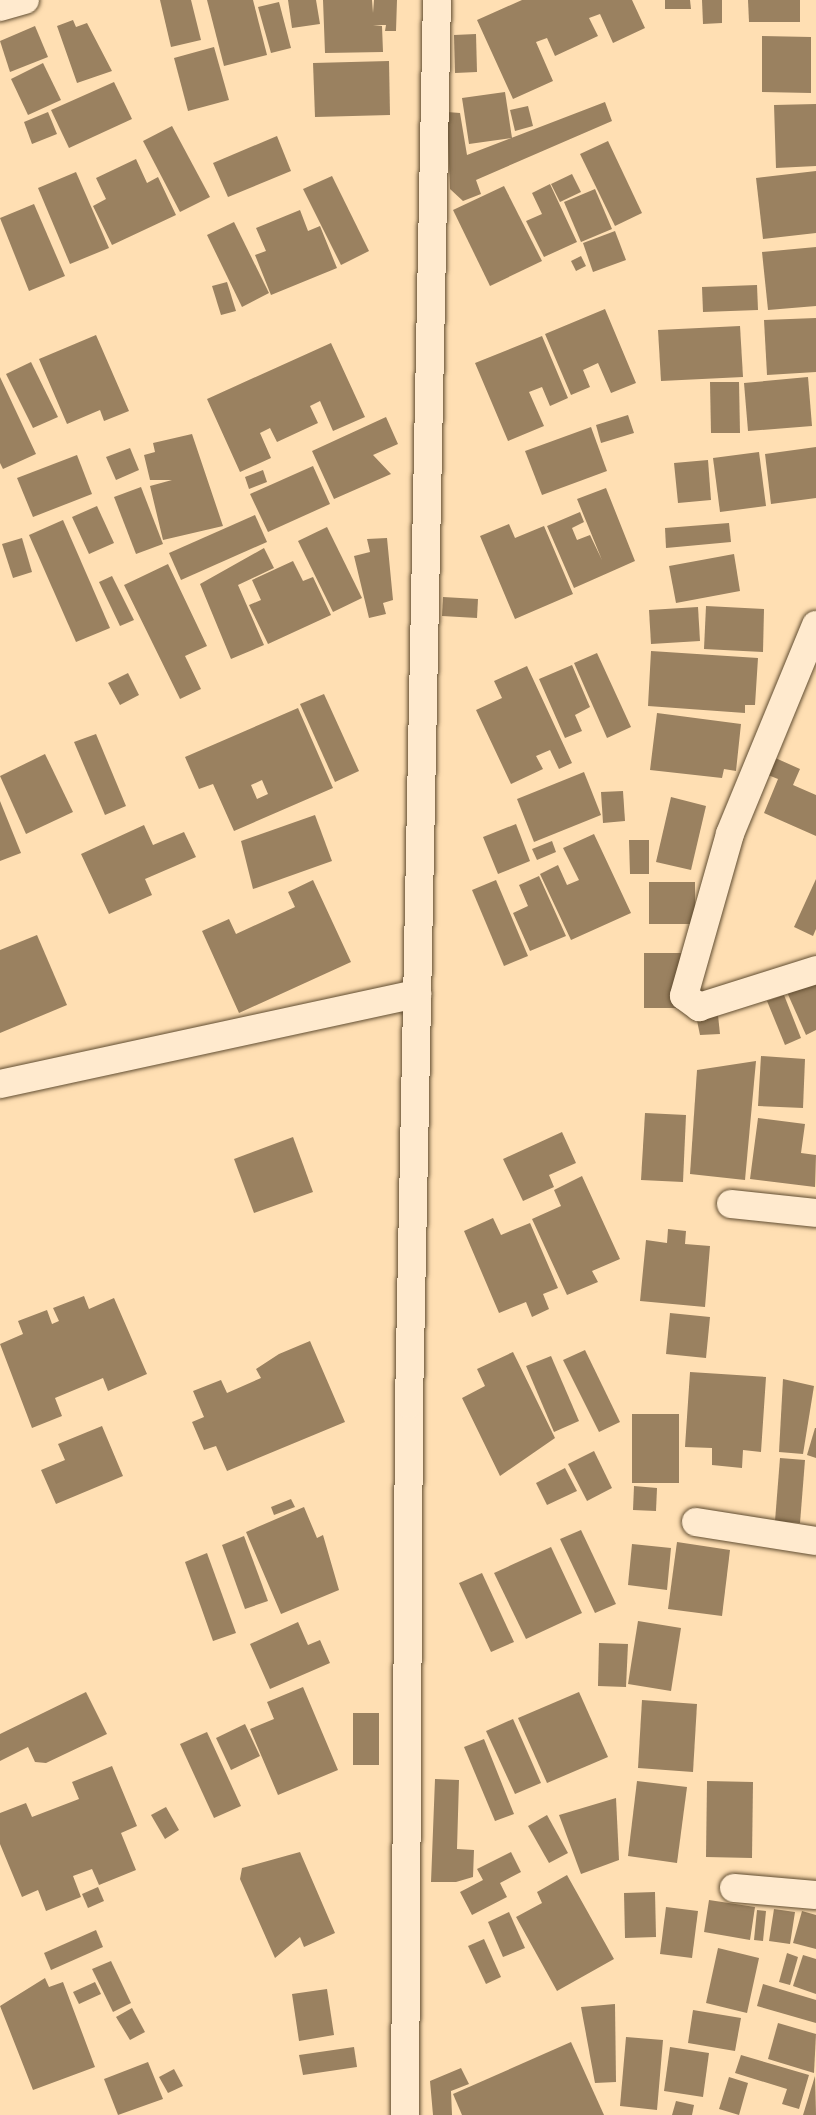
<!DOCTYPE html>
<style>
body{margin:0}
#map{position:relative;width:816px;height:2115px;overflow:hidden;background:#ffdfb3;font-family:Cardo,serif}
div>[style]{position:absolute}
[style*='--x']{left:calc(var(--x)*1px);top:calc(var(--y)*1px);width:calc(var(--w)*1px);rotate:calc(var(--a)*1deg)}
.building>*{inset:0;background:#9a8160}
.roads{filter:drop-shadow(0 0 2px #614d31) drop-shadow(0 0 2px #614d31)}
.minor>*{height:28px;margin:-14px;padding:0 14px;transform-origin:14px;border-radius:14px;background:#ffeace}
span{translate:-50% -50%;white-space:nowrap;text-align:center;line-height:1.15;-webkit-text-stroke:8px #ffeace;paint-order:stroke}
</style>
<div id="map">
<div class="building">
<div style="clip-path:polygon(160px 0,191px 0,201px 40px,171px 47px)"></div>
<div style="clip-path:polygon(207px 0,253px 0,267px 55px,224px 66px)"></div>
<div style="clip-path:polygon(288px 0,316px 0,320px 24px,292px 28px)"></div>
<div style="clip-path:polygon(323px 0,372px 0,373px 13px,374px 0,397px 0,396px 31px,385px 31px,386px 25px,373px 25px,382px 26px,383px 52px,325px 53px)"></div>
<div style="clip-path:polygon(522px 0,632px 0,645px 28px,613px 43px,600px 14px,589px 18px,598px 36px,555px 56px,547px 38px,536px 42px,553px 81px,513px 99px,477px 20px)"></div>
<div style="clip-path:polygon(665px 0,690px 0,691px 9px,665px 9px)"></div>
<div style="clip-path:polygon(702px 0,722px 0,722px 23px,703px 24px)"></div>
<div style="clip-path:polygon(748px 0,800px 0,800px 22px,749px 22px)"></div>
<div style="clip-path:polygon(279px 2px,291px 48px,271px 53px,258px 7px)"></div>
<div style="clip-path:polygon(73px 20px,76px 27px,87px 23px,112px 71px,77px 83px,57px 26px)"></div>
<div style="clip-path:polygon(35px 26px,48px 57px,10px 72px,0 41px)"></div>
<div style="clip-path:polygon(476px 34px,477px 72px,455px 73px,454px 35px)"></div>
<div style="clip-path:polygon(762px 36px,811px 37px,811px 93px,762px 92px)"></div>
<div style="clip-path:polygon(214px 47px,229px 100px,188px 111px,174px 58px)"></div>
<div style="clip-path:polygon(389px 61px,390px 115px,315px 117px,313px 63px)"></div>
<div style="clip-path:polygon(43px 63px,61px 100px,28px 115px,11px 79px)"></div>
<div style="clip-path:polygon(114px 82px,132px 119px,69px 148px,51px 110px)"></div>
<div style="clip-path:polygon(505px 92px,512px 138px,469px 144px,462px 98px)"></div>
<div style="clip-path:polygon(605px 102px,612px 121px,476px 180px,481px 194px,463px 201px,450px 189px,447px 112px,460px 113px,467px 155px)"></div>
<div style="clip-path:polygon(816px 104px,816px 166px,776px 168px,774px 105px)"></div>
<div style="clip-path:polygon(528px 106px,533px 126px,515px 131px,510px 110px)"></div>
<div style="clip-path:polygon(48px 112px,57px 134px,32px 144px,24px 122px)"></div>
<div style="clip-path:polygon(172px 126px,210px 197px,180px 212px,143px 141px)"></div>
<div style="clip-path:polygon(277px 136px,291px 171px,228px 197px,213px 163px)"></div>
<div style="clip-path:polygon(608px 141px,642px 213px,615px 226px,580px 154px)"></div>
<div style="clip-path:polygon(136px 159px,147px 183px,158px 177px,176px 215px,112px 245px,93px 206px,106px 199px,96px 178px)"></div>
<div style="clip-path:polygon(816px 171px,816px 233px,763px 239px,756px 178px)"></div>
<div style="clip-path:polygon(76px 172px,109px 248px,70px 264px,38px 188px)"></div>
<div style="clip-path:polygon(572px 174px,581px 192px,560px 202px,551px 184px)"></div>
<div style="clip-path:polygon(332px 176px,369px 251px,341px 265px,303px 189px)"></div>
<div style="clip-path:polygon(550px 184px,577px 242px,544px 257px,526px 221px,542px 214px,532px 193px)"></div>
<div style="clip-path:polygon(504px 186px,542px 261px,490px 286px,453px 210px)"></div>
<div style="clip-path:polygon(595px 189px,612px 229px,581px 242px,564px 202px)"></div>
<div style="clip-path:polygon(34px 204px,65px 276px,29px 291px,0 218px)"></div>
<div style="clip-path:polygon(300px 210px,308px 231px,320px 226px,337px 268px,271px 295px,255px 255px,266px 251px,256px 228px)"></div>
<div style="clip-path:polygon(234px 222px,269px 293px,242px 307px,207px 235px)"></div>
<div style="clip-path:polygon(615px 231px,626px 260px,593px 272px,583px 243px)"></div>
<div style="clip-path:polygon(816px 247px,816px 306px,768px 310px,762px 252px)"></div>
<div style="clip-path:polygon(581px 256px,586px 266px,576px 271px,571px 261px)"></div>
<div style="clip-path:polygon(227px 282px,236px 311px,221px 315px,212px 286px)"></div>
<div style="clip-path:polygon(757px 285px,758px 310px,703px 312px,702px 287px)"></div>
<div style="clip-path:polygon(605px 309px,636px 383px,611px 393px,598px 363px,583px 370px,590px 387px,571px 395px,545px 334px)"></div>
<div style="clip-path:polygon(816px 318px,816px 372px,767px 375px,764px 320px)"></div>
<div style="clip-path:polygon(740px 326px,743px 377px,661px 381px,658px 330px)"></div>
<div style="clip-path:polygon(96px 335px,129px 411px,104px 421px,100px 410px,67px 424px,39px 359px)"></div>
<div style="clip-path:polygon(542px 336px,568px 398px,550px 406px,542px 387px,529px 392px,544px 426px,508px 441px,475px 363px)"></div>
<div style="clip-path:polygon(331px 343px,365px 417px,333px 431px,320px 401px,310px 406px,318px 423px,277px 442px,270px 428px,260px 433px,271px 458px,240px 472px,207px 399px)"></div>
<div style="clip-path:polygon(31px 362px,58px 417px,33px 428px,6px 374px)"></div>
<div style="clip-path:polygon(0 377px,36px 454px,3px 469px,0 463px)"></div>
<div style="clip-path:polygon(808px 377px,812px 426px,748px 431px,744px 383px)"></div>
<div style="clip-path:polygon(710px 382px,739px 382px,740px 433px,711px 433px)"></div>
<div style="clip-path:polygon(628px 415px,634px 433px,601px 443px,596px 425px)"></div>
<div style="clip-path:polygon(386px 417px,398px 444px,373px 455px,391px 474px,334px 499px,312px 451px)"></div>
<div style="clip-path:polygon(591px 427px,607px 471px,542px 495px,525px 451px)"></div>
<div style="clip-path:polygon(192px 434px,223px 526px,163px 540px,150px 486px,172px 480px,150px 480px,144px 455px,155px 452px,153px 443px)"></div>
<div style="clip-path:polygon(816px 447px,816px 498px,771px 504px,765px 454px)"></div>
<div style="clip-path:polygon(130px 448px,139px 470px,116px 480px,106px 457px)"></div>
<div style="clip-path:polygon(759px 452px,766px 506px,720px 512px,713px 458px)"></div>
<div style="clip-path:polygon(77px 455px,92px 494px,33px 517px,17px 478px)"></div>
<div style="clip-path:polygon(708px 460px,711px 500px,678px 503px,674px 463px)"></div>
<div style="clip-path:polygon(313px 466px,330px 504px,268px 532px,250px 494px)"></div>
<div style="clip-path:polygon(263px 470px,267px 482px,249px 489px,245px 477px)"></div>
<div style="clip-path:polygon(141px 487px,163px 544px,136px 554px,114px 497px)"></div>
<div style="clip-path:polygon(606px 488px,635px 561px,574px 588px,547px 526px,580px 512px,584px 522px,572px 528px,577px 540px,590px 535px,602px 560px,577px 499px)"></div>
<div style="clip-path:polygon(97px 506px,114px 543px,89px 554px,72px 517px)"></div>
<div style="clip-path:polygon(255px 515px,267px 542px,181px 580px,169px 553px)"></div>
<div style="clip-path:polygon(63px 520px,110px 628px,76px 642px,29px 535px)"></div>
<div style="clip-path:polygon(729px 523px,731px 542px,666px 548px,665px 528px)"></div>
<div style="clip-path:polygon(509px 524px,515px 538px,544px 526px,573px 594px,515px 619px,480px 536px)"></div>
<div style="clip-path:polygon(327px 527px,362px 598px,333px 612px,298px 541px)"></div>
<div style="clip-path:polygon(22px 538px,32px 572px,13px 578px,2px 544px)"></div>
<div style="clip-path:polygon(387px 538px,393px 600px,383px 603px,386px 614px,369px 618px,354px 556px,370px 552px,367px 539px)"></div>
<div style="clip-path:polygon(264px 548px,274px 568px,238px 585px,264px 645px,231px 659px,200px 584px)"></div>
<div style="clip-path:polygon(734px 554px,740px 591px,676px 603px,669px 566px)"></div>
<div style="clip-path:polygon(293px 561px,303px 581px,313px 577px,331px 615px,268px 644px,249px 605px,261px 600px,252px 580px)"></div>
<div style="clip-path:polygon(168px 564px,207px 646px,185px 656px,201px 689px,180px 699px,124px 585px)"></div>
<div style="clip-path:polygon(112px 576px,134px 620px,120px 626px,99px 582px)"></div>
<div style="clip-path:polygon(443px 597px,478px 599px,477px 618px,442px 616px)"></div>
<div style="clip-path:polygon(706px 606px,764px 609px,763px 652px,704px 649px)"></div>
<div style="clip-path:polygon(698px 607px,700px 641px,651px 644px,649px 610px)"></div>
<div style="clip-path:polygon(651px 651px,758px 658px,755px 705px,745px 705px,745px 713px,648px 706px)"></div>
<div style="clip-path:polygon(597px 653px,631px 727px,607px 738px,574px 663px)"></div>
<div style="clip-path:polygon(572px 665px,590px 707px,575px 715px,582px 731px,565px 738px,539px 679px)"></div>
<div style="clip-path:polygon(527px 666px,572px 763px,559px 769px,550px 750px,536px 756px,543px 769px,511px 784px,476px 710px,502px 698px,494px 681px)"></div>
<div style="clip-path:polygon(128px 673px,139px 695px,120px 705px,108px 683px)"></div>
<div style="clip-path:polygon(324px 694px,359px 771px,335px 782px,300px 704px)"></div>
<div style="clip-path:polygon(evenodd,298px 708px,333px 788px,234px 831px,213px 784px,199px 789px,185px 757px,298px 708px,262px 780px,268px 794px,257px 799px,251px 785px,262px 780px)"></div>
<div style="clip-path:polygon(657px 713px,741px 724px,736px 771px,724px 769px,722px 778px,650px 770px)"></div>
<div style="clip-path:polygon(96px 734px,126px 806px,105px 815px,74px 742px)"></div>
<div style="clip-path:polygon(45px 754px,73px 812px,26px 834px,0 776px)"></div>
<div style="clip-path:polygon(771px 756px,800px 769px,793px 785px,816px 795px,816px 836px,764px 813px,778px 779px,763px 773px)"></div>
<div style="clip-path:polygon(584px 772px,601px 815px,534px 842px,517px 799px)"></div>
<div style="clip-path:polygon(623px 791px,625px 821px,603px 823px,601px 792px)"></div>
<div style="clip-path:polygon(671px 797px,706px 806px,691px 870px,656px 862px)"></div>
<div style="clip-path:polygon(0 801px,21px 853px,0 861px)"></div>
<div style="clip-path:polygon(315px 815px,332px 861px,253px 889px,241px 841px)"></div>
<div style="clip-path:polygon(516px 824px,530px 861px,498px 874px,483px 837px)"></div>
<div style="clip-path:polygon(144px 825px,153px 845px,184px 832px,196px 857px,145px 879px,152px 895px,109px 914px,81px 854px)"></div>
<div style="clip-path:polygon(594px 834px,631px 913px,571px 940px,540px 874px,558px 865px,567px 885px,579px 880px,563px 848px)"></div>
<div style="clip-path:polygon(629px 840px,649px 840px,649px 874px,630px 874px)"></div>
<div style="clip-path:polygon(552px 841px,556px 852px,537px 860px,532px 849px)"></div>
<div style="clip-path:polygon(539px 876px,566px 936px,530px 951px,513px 913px,528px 906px,519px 885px)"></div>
<div style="clip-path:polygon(816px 879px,816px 929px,813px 936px,794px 927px)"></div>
<div style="clip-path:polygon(313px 880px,351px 962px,239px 1013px,202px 931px,229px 919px,236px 934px,295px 907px,288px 892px)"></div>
<div style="clip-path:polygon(496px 880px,528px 956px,504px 966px,472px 890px)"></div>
<div style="clip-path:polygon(649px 882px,695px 882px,695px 924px,649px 924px)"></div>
<div style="clip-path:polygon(37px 935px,67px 1005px,0 1033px,0 950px)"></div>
<div style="clip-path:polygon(644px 953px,681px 953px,676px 1008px,644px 1008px)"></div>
<div style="clip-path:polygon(816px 977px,816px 1030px,806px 1035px,786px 990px)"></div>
<div style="clip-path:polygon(784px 995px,801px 1038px,785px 1045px,767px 1001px)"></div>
<div style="clip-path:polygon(717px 1006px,720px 1034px,700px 1035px,695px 1011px)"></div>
<div style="clip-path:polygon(761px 1056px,805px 1059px,803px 1108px,758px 1106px)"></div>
<div style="clip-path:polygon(756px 1061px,745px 1180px,690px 1174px,697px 1070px)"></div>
<div style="clip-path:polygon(645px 1113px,686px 1115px,683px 1182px,641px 1180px)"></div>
<div style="clip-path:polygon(758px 1118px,805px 1124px,801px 1153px,816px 1155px,815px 1187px,750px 1179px)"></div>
<div style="clip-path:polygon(562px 1132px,576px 1163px,549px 1175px,554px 1187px,523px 1201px,503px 1159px)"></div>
<div style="clip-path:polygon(293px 1137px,313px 1192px,254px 1213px,234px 1159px)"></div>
<div style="clip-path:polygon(582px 1176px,620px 1259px,592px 1271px,598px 1282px,567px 1295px,532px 1219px,561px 1206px,554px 1190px)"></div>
<div style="clip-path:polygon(493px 1218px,501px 1235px,530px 1223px,558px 1288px,543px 1294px,549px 1309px,532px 1317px,526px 1302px,499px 1313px,464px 1231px)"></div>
<div style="clip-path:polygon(668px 1229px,686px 1231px,685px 1244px,710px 1246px,705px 1307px,640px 1301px,646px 1240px,667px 1243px)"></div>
<div style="clip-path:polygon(84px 1296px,89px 1309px,114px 1298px,147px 1374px,108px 1391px,103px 1378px,55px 1398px,62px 1416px,32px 1428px,0 1344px,23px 1334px,18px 1321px,47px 1310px,52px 1324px,59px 1321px,53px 1308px)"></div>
<div style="clip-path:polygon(670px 1313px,710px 1317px,706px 1358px,666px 1354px)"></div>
<div style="clip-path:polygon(310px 1341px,345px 1422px,227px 1471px,216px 1446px,204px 1450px,192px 1422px,204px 1417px,193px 1391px,221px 1380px,227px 1393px,261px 1378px,256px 1369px,279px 1354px)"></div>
<div style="clip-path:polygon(585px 1350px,620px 1422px,599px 1432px,563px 1360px)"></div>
<div style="clip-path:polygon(513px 1352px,555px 1438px,500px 1476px,462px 1398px,485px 1386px,477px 1369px)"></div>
<div style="clip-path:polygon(551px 1356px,579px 1421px,554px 1432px,526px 1366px)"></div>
<div style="clip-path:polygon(690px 1372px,766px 1377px,761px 1452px,743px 1450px,742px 1468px,712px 1465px,712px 1448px,685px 1447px)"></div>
<div style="clip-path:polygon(783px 1379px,814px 1386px,803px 1454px,779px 1452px)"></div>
<div style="clip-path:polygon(632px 1414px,679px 1414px,679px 1483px,632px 1483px)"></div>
<div style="clip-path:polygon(102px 1426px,123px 1476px,56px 1504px,41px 1470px,65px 1460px,58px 1444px)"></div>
<div style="clip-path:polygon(815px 1428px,816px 1428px,816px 1458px,807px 1455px)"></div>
<div style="clip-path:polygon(594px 1451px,612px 1488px,587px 1501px,568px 1464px)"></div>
<div style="clip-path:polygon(780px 1458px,805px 1460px,800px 1523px,775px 1521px)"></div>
<div style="clip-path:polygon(565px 1468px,577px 1491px,547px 1505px,536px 1483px)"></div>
<div style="clip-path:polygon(634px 1486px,657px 1488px,656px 1511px,633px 1510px)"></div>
<div style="clip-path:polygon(291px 1499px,295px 1507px,274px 1515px,271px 1507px)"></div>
<div style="clip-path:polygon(304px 1507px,317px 1538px,323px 1535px,339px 1590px,281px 1614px,246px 1532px)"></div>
<div style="clip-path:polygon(581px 1530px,616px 1604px,595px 1613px,560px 1539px)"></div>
<div style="clip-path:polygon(244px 1536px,268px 1601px,245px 1609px,222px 1545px)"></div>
<div style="clip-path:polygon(677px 1542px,730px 1550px,722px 1616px,668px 1609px)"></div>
<div style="clip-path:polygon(632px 1544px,671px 1548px,667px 1590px,628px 1585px)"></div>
<div style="clip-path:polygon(551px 1547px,582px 1613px,526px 1639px,494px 1573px)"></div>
<div style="clip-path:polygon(207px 1553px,236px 1633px,213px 1641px,185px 1562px)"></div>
<div style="clip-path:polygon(482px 1573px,514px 1642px,491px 1652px,459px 1583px)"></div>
<div style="clip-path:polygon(638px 1621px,681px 1628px,671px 1691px,628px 1684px)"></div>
<div style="clip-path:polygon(298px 1622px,308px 1645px,320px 1640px,330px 1663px,270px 1689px,250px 1644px)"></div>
<div style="clip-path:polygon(599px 1643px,628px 1644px,626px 1687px,598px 1686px)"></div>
<div style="clip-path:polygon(303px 1687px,338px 1770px,278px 1795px,250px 1729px,274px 1719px,267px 1702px)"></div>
<div style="clip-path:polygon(86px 1692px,107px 1734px,46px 1763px,35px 1762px,28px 1747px,0 1761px,0 1734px)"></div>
<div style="clip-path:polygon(579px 1692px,608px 1757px,547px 1783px,518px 1718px)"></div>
<div style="clip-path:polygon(642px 1700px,697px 1704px,693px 1772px,638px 1768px)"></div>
<div style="clip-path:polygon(353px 1713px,379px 1713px,379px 1765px,353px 1765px)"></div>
<div style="clip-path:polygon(513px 1719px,541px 1783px,515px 1794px,486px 1731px)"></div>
<div style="clip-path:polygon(245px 1724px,260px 1756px,231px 1770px,216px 1738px)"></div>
<div style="clip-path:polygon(207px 1732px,241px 1806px,214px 1818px,180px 1744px)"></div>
<div style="clip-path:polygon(484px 1739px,514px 1814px,495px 1821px,464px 1747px)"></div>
<div style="clip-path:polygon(112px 1766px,137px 1826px,121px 1833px,136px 1870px,99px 1885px,92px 1869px,73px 1876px,81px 1897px,46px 1911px,38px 1890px,22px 1897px,0 1844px,0 1813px,26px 1803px,32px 1817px,79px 1799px,72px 1782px)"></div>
<div style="clip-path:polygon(435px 1779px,459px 1780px,457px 1849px,474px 1850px,473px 1877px,456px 1882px,431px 1882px)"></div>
<div style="clip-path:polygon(637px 1781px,687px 1787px,677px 1863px,628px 1856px)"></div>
<div style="clip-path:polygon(707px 1781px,753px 1782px,752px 1858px,706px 1857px)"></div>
<div style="clip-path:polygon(616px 1798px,619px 1860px,581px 1874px,559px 1815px)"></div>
<div style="clip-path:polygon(166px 1807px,179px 1830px,165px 1839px,151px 1815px)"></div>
<div style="clip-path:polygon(547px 1815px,568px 1853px,549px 1863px,528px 1826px)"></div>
<div style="clip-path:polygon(300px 1852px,335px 1933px,304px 1947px,300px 1937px,275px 1958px,240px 1879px,242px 1868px)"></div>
<div style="clip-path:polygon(511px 1852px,521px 1872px,500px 1883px,507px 1897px,472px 1915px,460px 1892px,483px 1880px,477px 1869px)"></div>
<div style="clip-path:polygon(567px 1875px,614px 1959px,557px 1991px,516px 1917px,542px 1903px,537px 1892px)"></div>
<div style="clip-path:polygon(98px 1887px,104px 1901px,88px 1908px,82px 1894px)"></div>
<div style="clip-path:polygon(655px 1892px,656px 1937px,625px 1938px,624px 1893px)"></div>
<div style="clip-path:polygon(709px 1900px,755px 1907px,750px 1940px,704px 1932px)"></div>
<div style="clip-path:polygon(666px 1907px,698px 1911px,692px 1958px,660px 1954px)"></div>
<div style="clip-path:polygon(774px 1909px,795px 1912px,790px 1944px,769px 1941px)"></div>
<div style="clip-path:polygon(757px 1910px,766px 1911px,763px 1941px,754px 1940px)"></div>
<div style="clip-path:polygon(802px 1911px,816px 1915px,816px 1949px,793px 1943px)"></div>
<div style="clip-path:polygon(509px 1912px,525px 1948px,503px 1957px,488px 1922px)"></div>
<div style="clip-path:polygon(96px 1930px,103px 1947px,51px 1970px,44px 1953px)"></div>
<div style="clip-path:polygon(484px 1939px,501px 1977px,486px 1984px,468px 1946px)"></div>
<div style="clip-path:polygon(718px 1948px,759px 1958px,747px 2013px,706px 2003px)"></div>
<div style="clip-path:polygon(787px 1953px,798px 1957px,790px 1985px,779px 1982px)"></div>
<div style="clip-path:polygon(803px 1955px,816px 1959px,816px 1994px,793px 1986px)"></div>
<div style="clip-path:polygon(111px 1961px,131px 2003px,113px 2012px,92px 1969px)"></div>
<div style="clip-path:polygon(45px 1978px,49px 1987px,63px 1982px,95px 2067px,33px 2090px,0 2006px)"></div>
<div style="clip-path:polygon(95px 1982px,101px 1994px,79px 2004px,73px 1992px)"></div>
<div style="clip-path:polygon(763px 1984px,816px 2000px,816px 2023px,757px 2006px)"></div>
<div style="clip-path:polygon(327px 1989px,334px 2035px,299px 2041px,292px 1994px)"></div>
<div style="clip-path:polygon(615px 2004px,616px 2082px,595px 2083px,581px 2007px)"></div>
<div style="clip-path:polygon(132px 2008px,145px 2032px,130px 2040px,116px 2017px)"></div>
<div style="clip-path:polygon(693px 2010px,741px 2018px,735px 2051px,688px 2043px)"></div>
<div style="clip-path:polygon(778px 2023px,816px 2034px,814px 2073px,768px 2059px)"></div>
<div style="clip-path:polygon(626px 2037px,663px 2040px,657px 2110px,620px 2106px)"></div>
<div style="clip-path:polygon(571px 2042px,604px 2115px,462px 2115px,453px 2094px)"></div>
<div style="clip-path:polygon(354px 2047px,357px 2067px,303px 2075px,299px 2055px)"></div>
<div style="clip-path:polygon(670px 2047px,709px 2053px,703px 2097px,664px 2091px)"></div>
<div style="clip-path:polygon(741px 2055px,809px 2075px,799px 2109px,782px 2104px,787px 2089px,735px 2073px)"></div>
<div style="clip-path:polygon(148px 2062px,163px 2099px,118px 2115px,104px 2079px)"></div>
<div style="clip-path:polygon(461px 2068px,469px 2084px,451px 2091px,452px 2115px,433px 2115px,430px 2081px)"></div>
<div style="clip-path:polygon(174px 2069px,183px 2086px,168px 2093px,159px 2077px)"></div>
<div style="clip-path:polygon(815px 2076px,816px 2115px,803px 2115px)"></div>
<div style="clip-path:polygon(729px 2077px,748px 2083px,739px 2115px,719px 2109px)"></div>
<div style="clip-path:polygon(676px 2101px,694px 2105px,692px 2115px,672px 2115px)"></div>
</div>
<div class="roads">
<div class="minor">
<div style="--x:0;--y:7;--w:26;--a:-16"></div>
<div style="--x:816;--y:625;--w:226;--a:112.4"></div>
<div style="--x:730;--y:834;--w:168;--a:105.9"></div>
<div style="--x:684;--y:996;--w:19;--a:36"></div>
<div style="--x:699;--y:1007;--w:123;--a:-17.5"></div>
<div style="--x:0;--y:1084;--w:427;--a:-12.2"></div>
<div style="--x:731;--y:1204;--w:85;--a:6"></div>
<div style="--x:696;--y:1522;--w:121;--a:9"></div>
<div style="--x:734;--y:1888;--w:82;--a:4.9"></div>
<div style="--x:405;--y:2115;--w:711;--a:-89.68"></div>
<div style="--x:409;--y:1404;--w:1404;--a:-88.86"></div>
</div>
</div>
</div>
